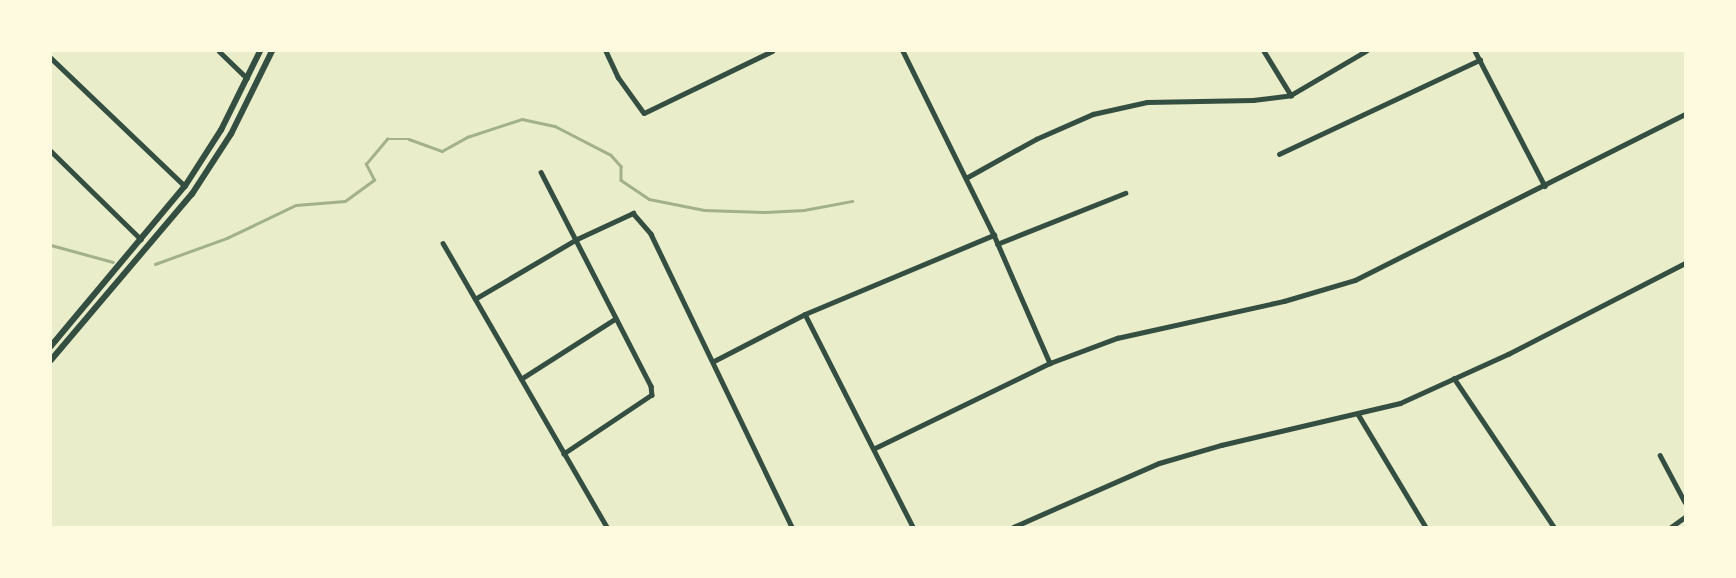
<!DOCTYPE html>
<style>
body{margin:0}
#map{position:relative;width:1736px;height:578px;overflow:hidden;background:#e9edc9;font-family:Raleway,sans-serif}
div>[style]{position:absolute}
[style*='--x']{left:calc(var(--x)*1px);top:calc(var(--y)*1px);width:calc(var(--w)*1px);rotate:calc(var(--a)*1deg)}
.stream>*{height:2.5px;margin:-1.25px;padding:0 1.25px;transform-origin:1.25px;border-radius:1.25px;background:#a3b18a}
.minor>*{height:4.5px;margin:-2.25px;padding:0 2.25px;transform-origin:2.25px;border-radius:2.25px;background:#344e41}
.tertiary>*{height:5px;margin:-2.5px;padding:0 2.5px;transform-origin:2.5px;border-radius:2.5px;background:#344e41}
.secondary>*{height:6px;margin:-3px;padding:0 3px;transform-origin:3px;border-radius:3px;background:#344e41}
span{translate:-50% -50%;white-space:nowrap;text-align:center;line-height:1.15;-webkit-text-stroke:7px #fefae0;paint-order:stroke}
.frame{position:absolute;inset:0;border:52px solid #fefae0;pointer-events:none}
</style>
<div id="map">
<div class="stream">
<div style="--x:51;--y:245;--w:64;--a:15.3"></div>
<div style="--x:155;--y:264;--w:77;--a:-19.9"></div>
<div style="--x:227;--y:238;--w:76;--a:-25.6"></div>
<div style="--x:296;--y:205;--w:49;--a:-4.7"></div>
<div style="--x:345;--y:201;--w:36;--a:-36"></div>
<div style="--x:374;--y:180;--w:18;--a:-117"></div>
<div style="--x:366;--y:164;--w:33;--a:-50"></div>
<div style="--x:387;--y:139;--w:22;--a:0"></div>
<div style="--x:409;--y:139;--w:35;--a:20"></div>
<div style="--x:442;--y:151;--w:29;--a:-29"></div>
<div style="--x:467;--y:137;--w:58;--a:-18.1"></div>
<div style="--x:522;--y:119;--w:34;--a:12"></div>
<div style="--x:555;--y:126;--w:63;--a:27.4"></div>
<div style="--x:611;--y:155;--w:15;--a:48"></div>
<div style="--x:621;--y:166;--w:14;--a:90"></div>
<div style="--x:621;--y:180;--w:34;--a:34"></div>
<div style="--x:649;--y:199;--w:56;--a:11.3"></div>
<div style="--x:704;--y:210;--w:61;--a:1.9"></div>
<div style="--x:765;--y:212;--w:39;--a:-3"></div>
<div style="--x:804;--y:210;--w:49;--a:-10.6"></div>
</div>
<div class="minor">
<div style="--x:219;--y:51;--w:39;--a:44"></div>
<div style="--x:606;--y:51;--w:29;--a:65"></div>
<div style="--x:618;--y:77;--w:44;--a:54.2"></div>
<div style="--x:644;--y:113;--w:142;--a:-25.8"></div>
<div style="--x:903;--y:51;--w:205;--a:63.7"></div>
<div style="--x:994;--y:235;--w:140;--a:66.4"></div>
<div style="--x:1264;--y:51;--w:52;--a:58.5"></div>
<div style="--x:1475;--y:51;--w:152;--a:62.6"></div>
<div style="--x:51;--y:58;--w:185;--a:43.7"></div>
<div style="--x:51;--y:151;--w:126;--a:44.4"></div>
<div style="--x:1279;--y:154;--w:222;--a:-25.1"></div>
<div style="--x:541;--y:172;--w:241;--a:62.8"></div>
<div style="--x:651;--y:386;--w:9;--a:84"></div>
<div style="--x:652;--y:395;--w:106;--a:146.2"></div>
<div style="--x:966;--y:178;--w:80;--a:-29.1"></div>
<div style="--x:1036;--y:139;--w:62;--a:-23.7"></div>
<div style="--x:1093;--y:114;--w:55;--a:-12.5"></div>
<div style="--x:1147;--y:102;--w:106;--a:-1.1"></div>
<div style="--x:1253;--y:100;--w:38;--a:-7"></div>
<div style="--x:1291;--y:95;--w:87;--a:-30.4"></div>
<div style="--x:443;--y:243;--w:328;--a:60"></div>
<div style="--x:997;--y:244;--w:138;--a:-21.7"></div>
<div style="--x:475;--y:299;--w:118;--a:-30.5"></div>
<div style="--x:577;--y:239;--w:62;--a:-24.9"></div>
<div style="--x:633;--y:213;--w:28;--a:49"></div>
<div style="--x:651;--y:234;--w:325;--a:64.3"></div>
<div style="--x:805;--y:314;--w:239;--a:63.1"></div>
<div style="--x:714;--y:361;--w:102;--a:-27.3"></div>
<div style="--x:805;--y:314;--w:205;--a:-22.7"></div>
<div style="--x:1454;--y:378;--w:179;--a:56.1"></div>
<div style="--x:521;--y:379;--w:112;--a:-32.6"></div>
<div style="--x:1358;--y:414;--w:132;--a:59"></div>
<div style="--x:875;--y:448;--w:195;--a:-25.9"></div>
<div style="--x:1050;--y:363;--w:72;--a:-20.5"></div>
<div style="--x:1117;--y:338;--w:171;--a:-12.5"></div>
<div style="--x:1284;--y:301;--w:74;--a:-16.5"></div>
<div style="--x:1355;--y:280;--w:369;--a:-26.7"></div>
<div style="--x:1660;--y:455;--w:53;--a:62"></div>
<div style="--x:1671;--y:527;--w:17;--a:-36"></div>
</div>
<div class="tertiary">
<div style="--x:1013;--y:527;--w:159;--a:-23.7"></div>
<div style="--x:1159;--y:463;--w:65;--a:-16.2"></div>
<div style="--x:1221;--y:445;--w:184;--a:-13.2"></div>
<div style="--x:1400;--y:403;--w:119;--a:-24.4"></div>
<div style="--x:1508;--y:354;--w:199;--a:-27.2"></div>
</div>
<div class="secondary">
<div style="--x:51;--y:346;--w:209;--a:-50.1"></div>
<div style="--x:185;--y:186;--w:67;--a:-57.3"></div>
<div style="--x:221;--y:130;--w:88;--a:-63.7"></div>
<div style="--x:51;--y:360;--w:218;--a:-49.7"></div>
<div style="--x:192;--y:194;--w:72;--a:-57"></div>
<div style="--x:231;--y:134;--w:93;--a:-63.7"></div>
</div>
<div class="frame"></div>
</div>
